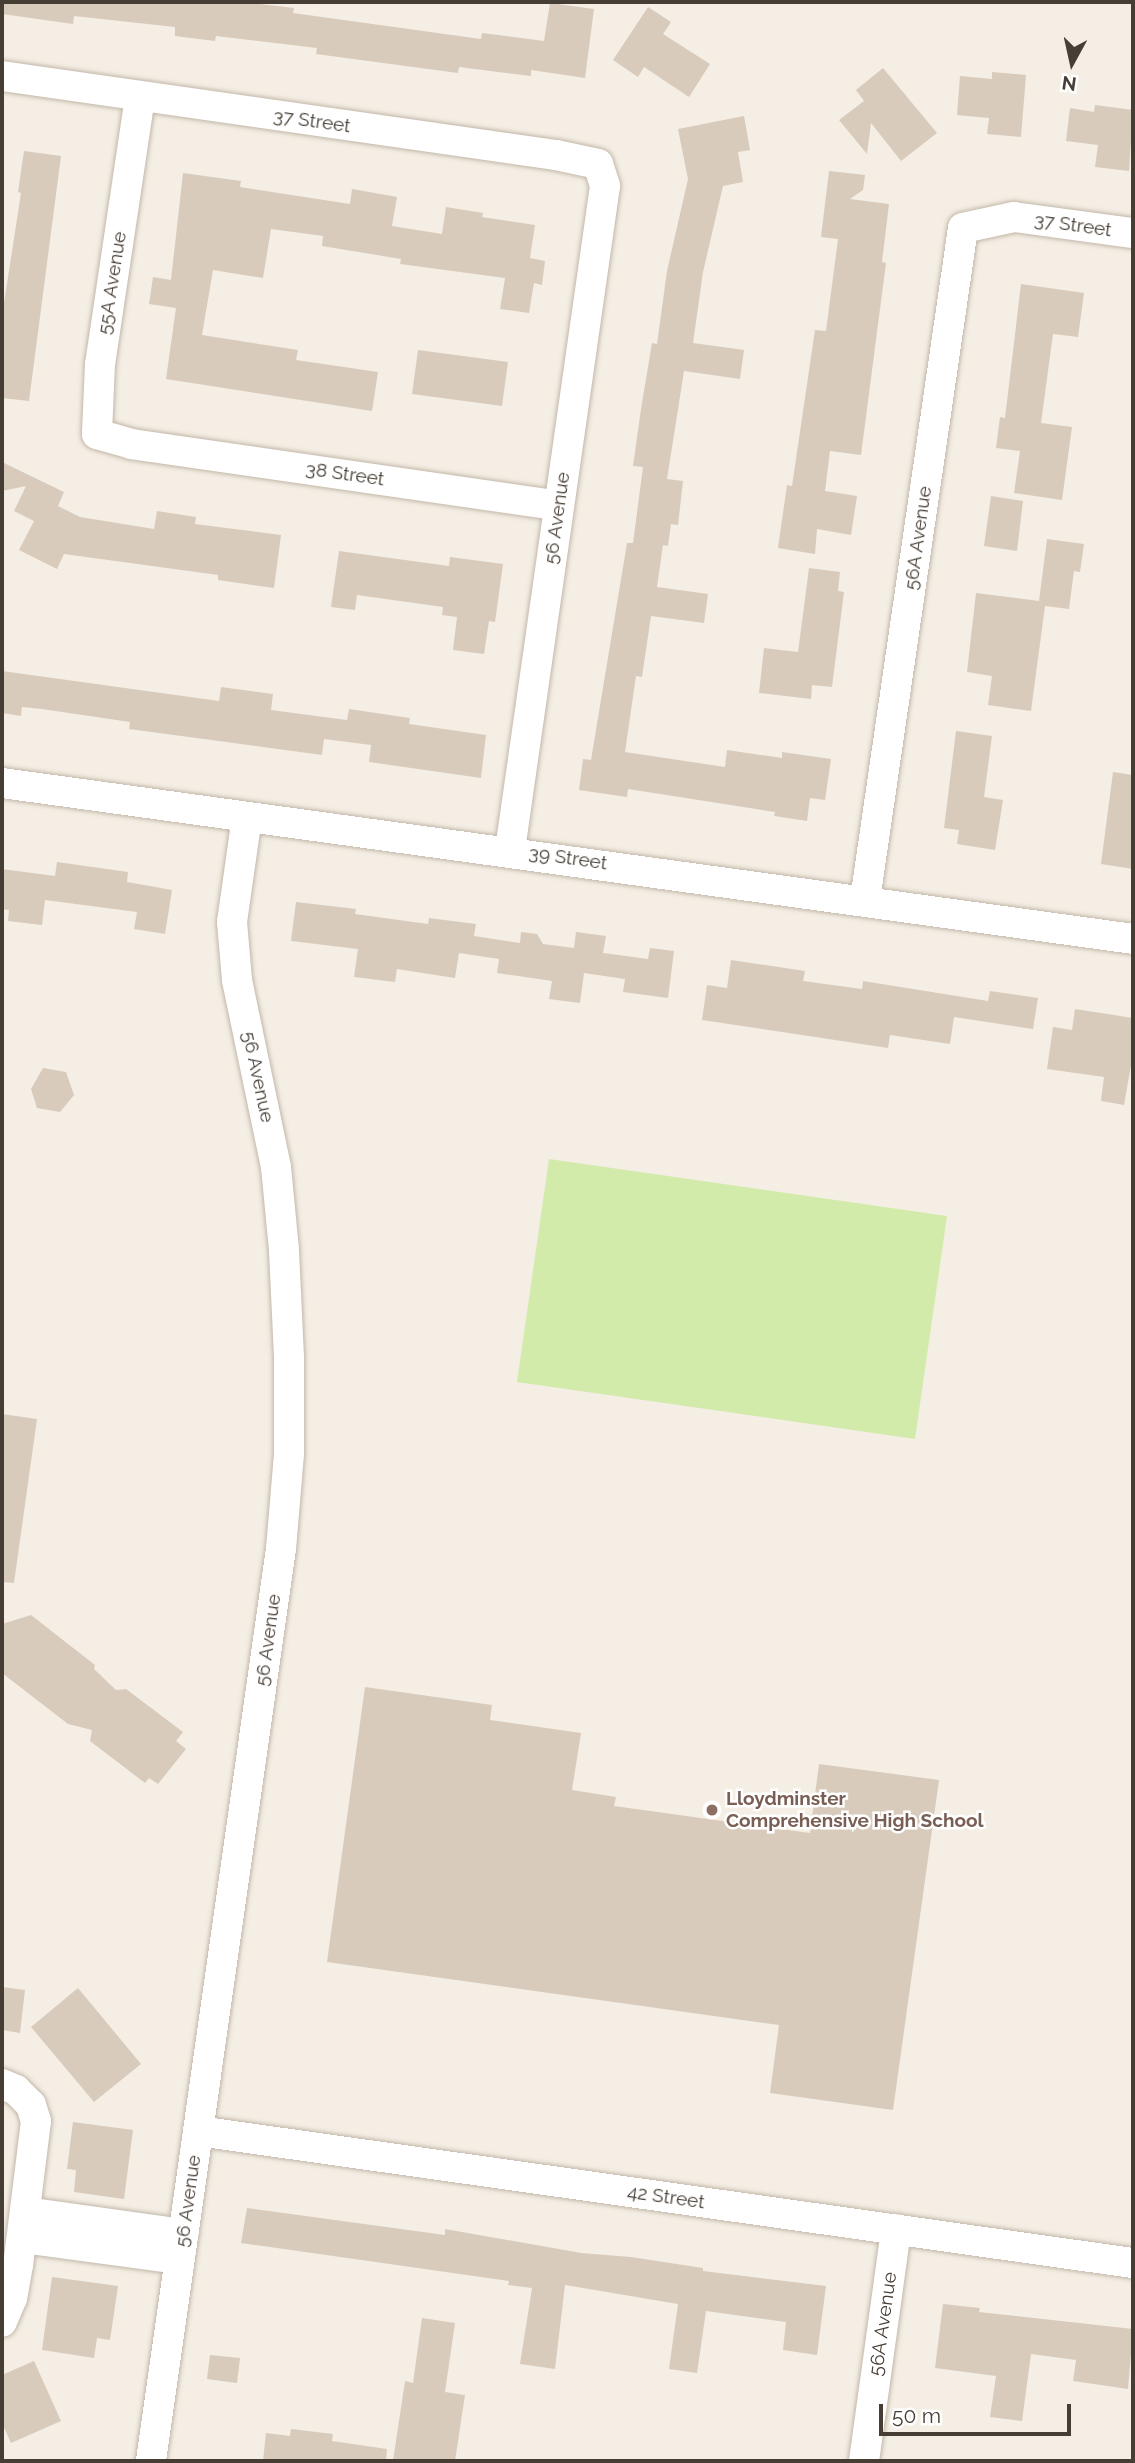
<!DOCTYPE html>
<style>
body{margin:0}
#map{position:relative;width:1135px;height:2463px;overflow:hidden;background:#f4eee4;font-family:Raleway,sans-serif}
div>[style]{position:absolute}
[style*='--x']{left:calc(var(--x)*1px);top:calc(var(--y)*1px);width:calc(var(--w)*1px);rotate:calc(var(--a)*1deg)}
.green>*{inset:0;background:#d3ebaa}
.building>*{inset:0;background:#d9cbbc}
.roads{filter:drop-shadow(0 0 2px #c3b7a9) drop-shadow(0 0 2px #c3b7a9)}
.minor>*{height:30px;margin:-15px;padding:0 15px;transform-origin:15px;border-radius:15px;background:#fff}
.dots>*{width:19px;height:19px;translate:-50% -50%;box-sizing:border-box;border:4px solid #fff;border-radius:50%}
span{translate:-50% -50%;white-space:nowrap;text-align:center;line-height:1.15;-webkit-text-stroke:5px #fff;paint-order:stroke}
.street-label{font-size:19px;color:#463d34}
.education-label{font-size:19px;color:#785e54;font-weight:700}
.left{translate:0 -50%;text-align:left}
.frame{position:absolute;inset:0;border:4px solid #463d34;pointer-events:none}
.north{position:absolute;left:1037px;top:28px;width:70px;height:70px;-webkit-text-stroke:5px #fff;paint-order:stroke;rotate:188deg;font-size:19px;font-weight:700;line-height:28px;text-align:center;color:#463d34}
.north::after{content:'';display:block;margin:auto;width:24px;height:32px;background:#463d34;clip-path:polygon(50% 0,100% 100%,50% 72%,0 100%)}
.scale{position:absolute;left:879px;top:2404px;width:192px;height:32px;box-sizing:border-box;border:4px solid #463d34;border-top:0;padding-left:9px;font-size:21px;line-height:24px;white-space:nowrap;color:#463d34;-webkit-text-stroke:5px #fff;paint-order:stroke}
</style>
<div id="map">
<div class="green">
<div style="clip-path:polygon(549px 1159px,947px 1216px,915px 1439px,517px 1382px)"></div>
</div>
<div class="building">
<div style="clip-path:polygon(2px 2px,243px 2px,294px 8px,293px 13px,481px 39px,482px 33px,544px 41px,550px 3px,594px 9px,585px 78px,531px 70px,531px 76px,459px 67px,458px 73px,316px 54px,317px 48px,216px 36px,215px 41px,175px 36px,175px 27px,74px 16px,73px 24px,2px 14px)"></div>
<div style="clip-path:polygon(648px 7px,671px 22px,663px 34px,710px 64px,689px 97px,644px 67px,638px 77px,613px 60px)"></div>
<div style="clip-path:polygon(883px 68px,937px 133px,901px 161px,871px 123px,867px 154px,839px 120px,864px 101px,856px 90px)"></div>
<div style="clip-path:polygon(992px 72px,1026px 75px,1021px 137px,987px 134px,989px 118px,957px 115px,960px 76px,992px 79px)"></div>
<div style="clip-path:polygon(1095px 105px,1133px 110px,1129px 171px,1095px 167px,1098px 145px,1066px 141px,1070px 108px,1094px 112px)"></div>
<div style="clip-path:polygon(744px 116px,750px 150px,738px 152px,743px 182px,723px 186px,703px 272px,693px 343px,744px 350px,740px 379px,684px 371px,667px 479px,683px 481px,678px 525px,671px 524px,668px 546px,663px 545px,657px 587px,708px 594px,704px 623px,651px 616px,642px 677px,636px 676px,625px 752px,725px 767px,727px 750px,782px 758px,782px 752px,831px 759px,825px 800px,810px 798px,807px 821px,774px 816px,775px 812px,628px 789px,627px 797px,579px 790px,583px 759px,591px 760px,627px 543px,633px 543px,643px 467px,633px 466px,641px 409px,652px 343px,657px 344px,667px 271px,688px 179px,678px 129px)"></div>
<div style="clip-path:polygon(24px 151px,61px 156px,29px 401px,2px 398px,2px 316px,21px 193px,18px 192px)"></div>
<div style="clip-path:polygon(829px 171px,865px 175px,863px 190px,850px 199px,889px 204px,882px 262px,886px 263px,861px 455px,830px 451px,825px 491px,857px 496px,851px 535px,817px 529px,815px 554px,778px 548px,787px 485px,792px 486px,815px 330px,826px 331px,838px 239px,821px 237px)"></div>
<div style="clip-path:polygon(183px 173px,241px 181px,240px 187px,350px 204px,352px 189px,397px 197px,392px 226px,442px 234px,446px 207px,483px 213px,482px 217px,535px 225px,530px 258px,545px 261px,542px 285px,534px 283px,529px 313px,500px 309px,505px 278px,400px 264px,401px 259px,322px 246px,323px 236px,271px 229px,263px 278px,213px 270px,202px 335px,298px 350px,296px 360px,378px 372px,372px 411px,166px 379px,176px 308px,149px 304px,153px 277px,171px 280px)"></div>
<div style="clip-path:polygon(1021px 284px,1084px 293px,1078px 337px,1053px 334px,1041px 423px,1072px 427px,1062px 500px,1014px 493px,1020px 451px,996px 448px,1000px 417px,1005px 418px)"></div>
<div style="clip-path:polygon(418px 350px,508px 362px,502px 406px,412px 394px)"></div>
<div style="clip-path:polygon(2px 462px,64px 492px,58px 506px,80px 517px,154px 529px,157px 511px,196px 517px,195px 524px,281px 535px,274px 588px,218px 580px,218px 575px,64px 554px,57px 569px,19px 550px,34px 521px,14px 511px,26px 486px,2px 491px)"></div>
<div style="clip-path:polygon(991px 496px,1023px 501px,1017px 551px,984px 546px)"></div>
<div style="clip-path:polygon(1047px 539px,1084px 544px,1080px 572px,1074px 571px,1069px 609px,1045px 606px,1031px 711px,988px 705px,992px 676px,967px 672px,976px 593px,1039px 601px)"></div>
<div style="clip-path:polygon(339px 551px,449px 566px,450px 557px,503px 564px,495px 622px,489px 621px,484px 654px,453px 650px,457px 617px,442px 615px,443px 607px,357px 595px,355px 610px,331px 607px)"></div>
<div style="clip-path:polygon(809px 568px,840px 572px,838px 591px,844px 592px,832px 687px,812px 685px,811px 699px,759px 693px,764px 648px,798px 652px)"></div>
<div style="clip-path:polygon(2px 671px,219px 701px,221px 687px,273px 694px,271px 710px,347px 720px,349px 709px,410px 718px,409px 724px,486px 735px,481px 778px,369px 762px,371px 745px,324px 739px,322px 755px,129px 729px,130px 722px,42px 709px,22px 707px,21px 716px,2px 713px)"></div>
<div style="clip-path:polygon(956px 731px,992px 736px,984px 797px,1003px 800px,995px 850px,957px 844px,959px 830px,944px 828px)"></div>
<div style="clip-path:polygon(1113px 772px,1133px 775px,1133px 869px,1101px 864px)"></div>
<div style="clip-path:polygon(57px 862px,128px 872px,127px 882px,172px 890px,165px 934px,134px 929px,137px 912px,45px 900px,42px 925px,8px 921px,9px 910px,2px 909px,2px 869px,55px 876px)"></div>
<div style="clip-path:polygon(296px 902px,356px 909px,355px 914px,428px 924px,429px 918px,476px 924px,474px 936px,520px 943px,521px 932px,537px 934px,543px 944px,574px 948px,576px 932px,606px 936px,603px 953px,648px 959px,650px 948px,674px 951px,668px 998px,623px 992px,625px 979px,584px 973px,580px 1003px,549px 999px,552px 981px,497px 973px,499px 959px,459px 953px,455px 978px,397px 969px,395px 982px,354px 977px,358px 949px,291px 941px)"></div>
<div style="clip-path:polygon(731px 960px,805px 971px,803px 981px,862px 989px,863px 981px,988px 1001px,990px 991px,1038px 998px,1033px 1029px,954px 1017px,950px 1044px,890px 1035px,888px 1048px,702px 1020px,707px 985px,727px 988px)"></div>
<div style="clip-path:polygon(1075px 1009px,1133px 1018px,1133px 1054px,1124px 1105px,1101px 1101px,1104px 1077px,1047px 1069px,1053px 1027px,1072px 1030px)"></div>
<div style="clip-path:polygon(43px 1068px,66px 1072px,74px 1095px,60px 1112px,37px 1108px,31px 1089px)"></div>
<div style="clip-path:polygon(2px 1414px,37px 1419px,14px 1583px,2px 1582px)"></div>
<div style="clip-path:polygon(31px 1615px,95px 1665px,94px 1669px,116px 1690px,126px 1689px,183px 1732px,176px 1741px,186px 1749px,158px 1784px,149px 1778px,145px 1783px,90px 1741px,92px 1730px,68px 1724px,2px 1673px,2px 1624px)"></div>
<div style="clip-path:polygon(365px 1687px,492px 1705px,490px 1720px,581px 1733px,572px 1790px,616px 1797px,614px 1806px,810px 1833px,819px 1764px,939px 1780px,893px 2110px,770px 2093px,779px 2025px,327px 1962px)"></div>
<div style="clip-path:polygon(2px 1987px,25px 1990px,20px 2033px,2px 2030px)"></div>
<div style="clip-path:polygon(78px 1988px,141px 2064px,94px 2102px,31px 2027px)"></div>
<div style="clip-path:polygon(73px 2122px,133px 2130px,124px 2199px,74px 2192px,76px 2170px,67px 2169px)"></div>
<div style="clip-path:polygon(247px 2208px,445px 2235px,445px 2229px,581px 2253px,631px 2257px,703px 2268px,703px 2271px,826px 2286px,817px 2355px,783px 2350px,786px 2322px,706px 2311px,697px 2373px,669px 2369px,678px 2304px,565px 2285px,555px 2369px,520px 2364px,532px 2288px,508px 2285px,509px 2281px,241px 2243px)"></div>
<div style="clip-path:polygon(52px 2277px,118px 2286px,110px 2340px,97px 2338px,94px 2358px,42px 2350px)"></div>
<div style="clip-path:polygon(943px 2304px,980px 2308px,979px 2312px,1133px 2329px,1128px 2389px,1073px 2381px,1076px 2360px,1031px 2354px,1022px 2421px,990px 2417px,996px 2376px,935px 2368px)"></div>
<div style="clip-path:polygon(422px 2318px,455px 2323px,445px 2392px,465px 2395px,455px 2461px,393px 2461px,405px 2381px,413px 2383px)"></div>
<div style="clip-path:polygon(210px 2355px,240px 2358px,237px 2383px,207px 2379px)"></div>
<div style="clip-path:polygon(34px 2361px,61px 2421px,11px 2443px,2px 2423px,2px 2375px)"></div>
<div style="clip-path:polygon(291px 2429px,333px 2434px,332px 2441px,387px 2449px,386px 2461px,263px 2461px,266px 2433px,290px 2436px)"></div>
</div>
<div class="roads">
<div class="minor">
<div style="--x:2;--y:76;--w:560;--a:8.12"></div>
<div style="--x:556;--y:155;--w:43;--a:12.1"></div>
<div style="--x:598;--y:164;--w:23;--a:72"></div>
<div style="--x:605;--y:186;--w:671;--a:98.14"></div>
<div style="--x:140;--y:97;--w:270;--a:98.5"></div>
<div style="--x:100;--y:364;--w:70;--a:92.5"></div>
<div style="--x:97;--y:434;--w:35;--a:16"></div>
<div style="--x:131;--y:444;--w:432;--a:8.2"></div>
<div style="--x:2;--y:783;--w:1142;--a:7.85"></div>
<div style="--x:865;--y:900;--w:679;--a:-81.7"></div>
<div style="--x:963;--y:228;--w:52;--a:-12.2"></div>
<div style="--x:1014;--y:217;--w:120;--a:7.7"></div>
<div style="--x:2;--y:2084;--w:15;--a:23"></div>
<div style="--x:16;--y:2090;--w:21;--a:45"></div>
<div style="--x:31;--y:2105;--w:17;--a:73"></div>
<div style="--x:36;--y:2121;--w:145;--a:97.1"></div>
<div style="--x:18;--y:2265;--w:34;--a:100"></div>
<div style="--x:12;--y:2298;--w:26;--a:113"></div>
<div style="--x:198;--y:2131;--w:944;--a:8.04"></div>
<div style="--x:26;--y:2212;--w:159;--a:8"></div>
<div style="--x:22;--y:2238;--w:159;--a:7.6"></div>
<div style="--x:151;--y:2461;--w:921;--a:-81.89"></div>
<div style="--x:281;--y:1549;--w:95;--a:-85.2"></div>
<div style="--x:289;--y:1454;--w:97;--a:-90"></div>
<div style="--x:289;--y:1357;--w:107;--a:-92.7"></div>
<div style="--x:284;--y:1250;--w:83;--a:-95.5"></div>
<div style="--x:276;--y:1167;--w:191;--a:-101.8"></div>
<div style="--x:237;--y:980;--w:58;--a:-94.9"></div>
<div style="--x:232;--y:922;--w:106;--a:-81.9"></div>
<div style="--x:864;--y:2461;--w:234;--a:-82.1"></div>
</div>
</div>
<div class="dots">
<div style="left:712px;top:1810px;background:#8d6e63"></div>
</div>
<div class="street-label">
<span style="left:312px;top:121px;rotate:8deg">37 Street</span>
<span style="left:1073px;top:225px;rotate:8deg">37 Street</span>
<span style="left:112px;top:283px;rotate:-81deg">55A Avenue</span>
<span style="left:345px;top:474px;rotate:8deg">38 Street</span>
<span style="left:557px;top:518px;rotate:-82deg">56 Avenue</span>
<span style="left:918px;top:538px;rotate:-82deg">56A Avenue</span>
<span style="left:568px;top:858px;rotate:8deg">39 Street</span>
<span style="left:258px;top:1077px;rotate:78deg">56 Avenue</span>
<span style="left:268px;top:1640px;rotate:-82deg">56 Avenue</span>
<span style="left:666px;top:2197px;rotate:8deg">42 Street</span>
<span style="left:188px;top:2201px;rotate:-82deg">56 Avenue</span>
<span style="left:883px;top:2324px;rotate:-82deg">56A Avenue</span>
</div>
<div class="education-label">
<span class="left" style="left:726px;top:1810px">Lloydminster<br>Comprehensive High School</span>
</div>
<div class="frame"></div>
<div class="north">N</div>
<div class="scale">50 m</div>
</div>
